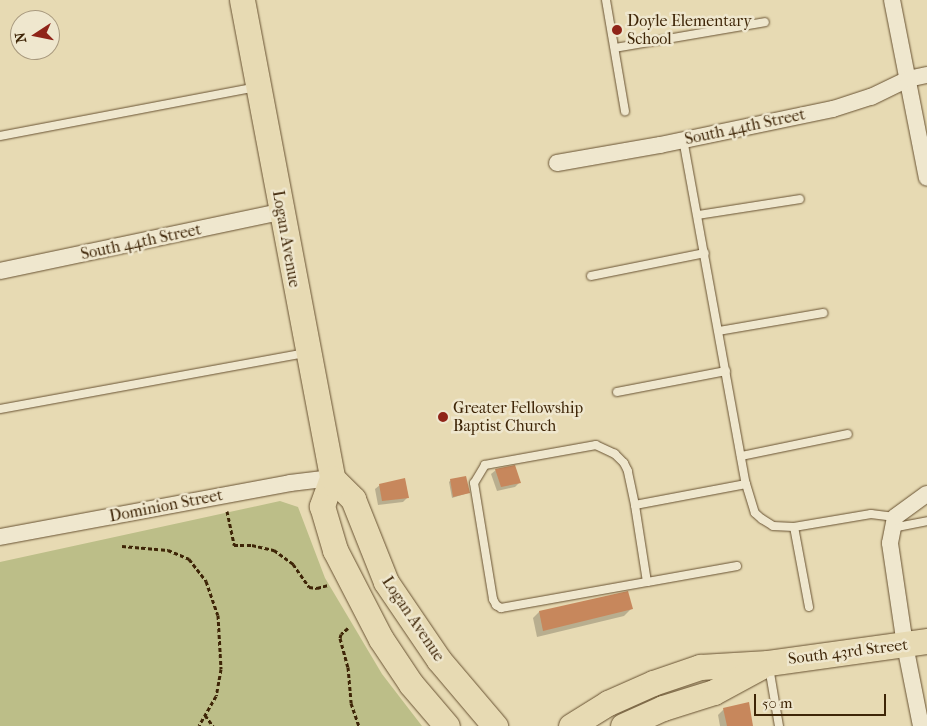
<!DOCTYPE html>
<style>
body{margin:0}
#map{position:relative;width:927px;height:726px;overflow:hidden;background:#e7dab3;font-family:"IM FELL French Canon",serif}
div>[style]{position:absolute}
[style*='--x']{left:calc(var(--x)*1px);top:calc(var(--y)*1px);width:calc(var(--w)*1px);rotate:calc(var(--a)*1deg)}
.green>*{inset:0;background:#bcbe88}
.shadow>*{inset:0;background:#0003}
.building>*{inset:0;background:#c7875c}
.path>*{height:3px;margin-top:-1.5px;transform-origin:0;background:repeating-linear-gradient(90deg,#3e2507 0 4px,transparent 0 6.5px)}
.roads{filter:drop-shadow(0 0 1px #685232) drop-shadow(0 0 1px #685232)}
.service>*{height:8px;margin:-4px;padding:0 4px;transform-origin:4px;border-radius:4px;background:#efe7ce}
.minor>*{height:16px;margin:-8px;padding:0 8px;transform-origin:8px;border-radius:8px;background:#efe7ce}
.primary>*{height:25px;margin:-12.5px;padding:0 12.5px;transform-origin:12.5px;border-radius:12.5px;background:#e7dab3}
.dots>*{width:14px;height:14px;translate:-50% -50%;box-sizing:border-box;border:2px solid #efe7ce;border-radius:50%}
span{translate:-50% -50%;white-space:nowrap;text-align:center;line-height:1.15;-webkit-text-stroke:5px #efe7ce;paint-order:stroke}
.poi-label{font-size:16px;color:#3e2507}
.left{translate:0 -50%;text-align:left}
.street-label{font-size:16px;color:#3e2507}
.north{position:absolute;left:10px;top:10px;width:50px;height:50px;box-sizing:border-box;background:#efe7ce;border:1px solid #a8997e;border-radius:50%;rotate:259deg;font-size:14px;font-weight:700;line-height:20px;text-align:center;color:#3e2507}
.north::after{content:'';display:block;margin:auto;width:18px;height:22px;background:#8f2418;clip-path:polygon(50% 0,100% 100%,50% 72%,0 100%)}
.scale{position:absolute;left:754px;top:694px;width:132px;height:22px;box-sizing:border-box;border:2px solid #3e2507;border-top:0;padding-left:6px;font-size:15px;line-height:18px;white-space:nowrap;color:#3e2507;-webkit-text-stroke:4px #efe7ce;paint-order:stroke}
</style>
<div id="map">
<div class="green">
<div style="clip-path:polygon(280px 501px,298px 507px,325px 578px,382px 674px,422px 726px,0 726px,0 562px)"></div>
</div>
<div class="shadow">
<div style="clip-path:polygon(496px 470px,520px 482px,515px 487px,497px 491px,491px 474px)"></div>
<div style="clip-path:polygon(451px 480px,468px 493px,452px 498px,449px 482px)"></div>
<div style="clip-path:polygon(380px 485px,408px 497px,403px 502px,378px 505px,375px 489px)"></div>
<div style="clip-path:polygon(631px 609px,624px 616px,537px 637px,533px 618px,539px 612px)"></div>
<div style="clip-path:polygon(724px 709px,752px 726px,720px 726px,718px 715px)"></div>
</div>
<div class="building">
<div style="clip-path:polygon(515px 465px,521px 483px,501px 487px,495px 469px)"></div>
<div style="clip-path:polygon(466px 476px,470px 493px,453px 497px,450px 479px)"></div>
<div style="clip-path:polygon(405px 478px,409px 498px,382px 501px,379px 484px)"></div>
<div style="clip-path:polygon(628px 591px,633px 609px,543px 631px,539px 611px)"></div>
<div style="clip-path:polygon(749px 702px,753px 726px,727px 726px,723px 708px)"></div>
</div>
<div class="path">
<div style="--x:227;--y:511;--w:35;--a:78"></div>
<div style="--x:234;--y:545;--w:18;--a:0"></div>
<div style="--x:252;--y:545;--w:23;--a:13"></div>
<div style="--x:274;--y:550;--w:24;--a:36"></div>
<div style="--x:293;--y:564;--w:28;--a:55"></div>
<div style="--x:309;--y:587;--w:8;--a:7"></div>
<div style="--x:317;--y:588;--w:11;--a:-15"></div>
<div style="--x:122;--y:546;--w:46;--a:5"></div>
<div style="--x:168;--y:550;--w:23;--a:23"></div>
<div style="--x:189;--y:559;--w:28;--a:52"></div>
<div style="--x:206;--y:581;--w:36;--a:71"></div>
<div style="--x:218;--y:615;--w:54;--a:86.8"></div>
<div style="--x:221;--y:669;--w:27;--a:100"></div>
<div style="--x:216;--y:696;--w:34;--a:120"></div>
<div style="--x:348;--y:628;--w:9;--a:139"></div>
<div style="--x:341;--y:634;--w:4;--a:104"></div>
<div style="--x:340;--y:638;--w:30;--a:75"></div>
<div style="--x:348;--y:667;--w:36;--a:85"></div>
<div style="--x:351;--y:703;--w:24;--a:71"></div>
<div style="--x:205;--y:715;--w:14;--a:54"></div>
</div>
<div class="roads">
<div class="service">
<div style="--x:606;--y:0;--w:113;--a:80.3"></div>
<div style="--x:615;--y:48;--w:152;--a:-9.8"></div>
<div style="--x:0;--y:136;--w:261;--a:-10.8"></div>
<div style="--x:683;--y:139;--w:351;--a:79.7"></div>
<div style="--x:698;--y:215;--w:103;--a:-8.9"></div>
<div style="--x:591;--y:276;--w:116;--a:-11.4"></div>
<div style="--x:719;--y:331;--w:106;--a:-9.8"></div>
<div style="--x:617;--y:392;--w:111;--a:-10.9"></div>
<div style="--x:0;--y:409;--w:310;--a:-10.4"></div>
<div style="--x:741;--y:456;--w:109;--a:-11.6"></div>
<div style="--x:635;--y:505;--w:35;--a:-102"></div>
<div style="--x:628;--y:471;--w:9;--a:-117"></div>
<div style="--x:624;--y:463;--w:13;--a:-135"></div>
<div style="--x:615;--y:454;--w:21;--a:-155"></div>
<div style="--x:596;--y:445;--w:113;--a:169.8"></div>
<div style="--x:485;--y:465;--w:21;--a:121"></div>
<div style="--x:474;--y:483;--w:118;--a:80.7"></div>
<div style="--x:493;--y:599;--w:7;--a:63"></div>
<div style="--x:496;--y:605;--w:6;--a:31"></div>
<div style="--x:501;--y:608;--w:148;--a:-10.1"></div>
<div style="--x:892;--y:528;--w:36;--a:-11"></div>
<div style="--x:737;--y:566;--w:91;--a:169.9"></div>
<div style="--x:647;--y:582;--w:78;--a:-98.9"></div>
<div style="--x:635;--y:505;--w:113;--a:-10.7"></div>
<div style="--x:746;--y:484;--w:30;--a:73"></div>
<div style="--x:755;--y:513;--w:9;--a:41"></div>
<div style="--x:762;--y:519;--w:13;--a:32"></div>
<div style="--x:773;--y:526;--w:21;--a:3"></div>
<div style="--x:809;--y:607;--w:81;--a:-100.6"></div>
<div style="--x:794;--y:527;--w:78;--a:-9.6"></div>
<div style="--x:871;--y:514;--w:24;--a:7"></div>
<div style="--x:769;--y:667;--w:60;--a:80.4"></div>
</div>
<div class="minor">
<div style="--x:892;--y:0;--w:181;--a:78.9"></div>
<div style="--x:557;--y:163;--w:105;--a:-9.9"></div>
<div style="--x:660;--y:145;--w:177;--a:-11.8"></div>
<div style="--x:833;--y:109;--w:40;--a:-18"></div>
<div style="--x:871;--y:97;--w:41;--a:-25.9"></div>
<div style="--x:908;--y:79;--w:19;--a:-12"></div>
<div style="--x:0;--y:271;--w:287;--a:-11.9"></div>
<div style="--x:0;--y:537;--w:295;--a:-10.5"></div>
<div style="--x:290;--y:483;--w:42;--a:-6.8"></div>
<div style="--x:921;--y:726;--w:83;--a:-101.2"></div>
<div style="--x:905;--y:645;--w:103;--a:-98.4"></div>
<div style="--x:890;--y:543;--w:26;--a:-79"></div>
<div style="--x:895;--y:517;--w:39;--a:-36"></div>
</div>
<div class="primary">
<div style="--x:242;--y:0;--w:486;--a:79.3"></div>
<div style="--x:332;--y:478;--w:30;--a:110"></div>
<div style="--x:322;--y:506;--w:46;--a:73.5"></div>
<div style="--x:335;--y:550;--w:100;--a:62.7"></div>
<div style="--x:381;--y:639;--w:54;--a:56.3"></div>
<div style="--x:411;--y:684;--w:55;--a:49.4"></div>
<div style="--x:332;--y:478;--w:30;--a:45"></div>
<div style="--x:353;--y:499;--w:89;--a:68.3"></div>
<div style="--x:386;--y:582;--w:94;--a:55.8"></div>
<div style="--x:439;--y:660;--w:87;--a:49.7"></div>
<div style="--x:571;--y:726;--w:44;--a:-31.9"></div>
<div style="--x:608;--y:703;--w:49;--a:-24"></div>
<div style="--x:653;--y:683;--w:50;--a:-18.8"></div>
<div style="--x:700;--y:667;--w:68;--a:-3.4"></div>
<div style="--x:768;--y:663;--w:161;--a:-7.9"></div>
<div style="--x:623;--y:726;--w:44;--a:-24.2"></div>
<div style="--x:663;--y:708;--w:53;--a:-17.4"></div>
<div style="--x:714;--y:692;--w:52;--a:-28.5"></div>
</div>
</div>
<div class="dots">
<div style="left:617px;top:30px;background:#8f2418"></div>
<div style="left:443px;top:417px;background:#8f2418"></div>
</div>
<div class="poi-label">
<span class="left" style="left:627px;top:30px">Doyle Elementary<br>School</span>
<span class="left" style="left:453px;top:417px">Greater Fellowship<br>Baptist Church</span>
</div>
<div class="street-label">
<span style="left:745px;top:127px;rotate:-12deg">South 44th Street</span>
<span style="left:286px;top:239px;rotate:80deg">Logan Avenue</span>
<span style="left:141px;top:242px;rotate:-12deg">South 44th Street</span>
<span style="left:166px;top:506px;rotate:-11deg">Dominion Street</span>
<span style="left:413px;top:619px;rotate:56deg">Logan Avenue</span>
<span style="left:848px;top:652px;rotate:-7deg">South 43rd Street</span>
</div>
<div class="north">N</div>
<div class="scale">50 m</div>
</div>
